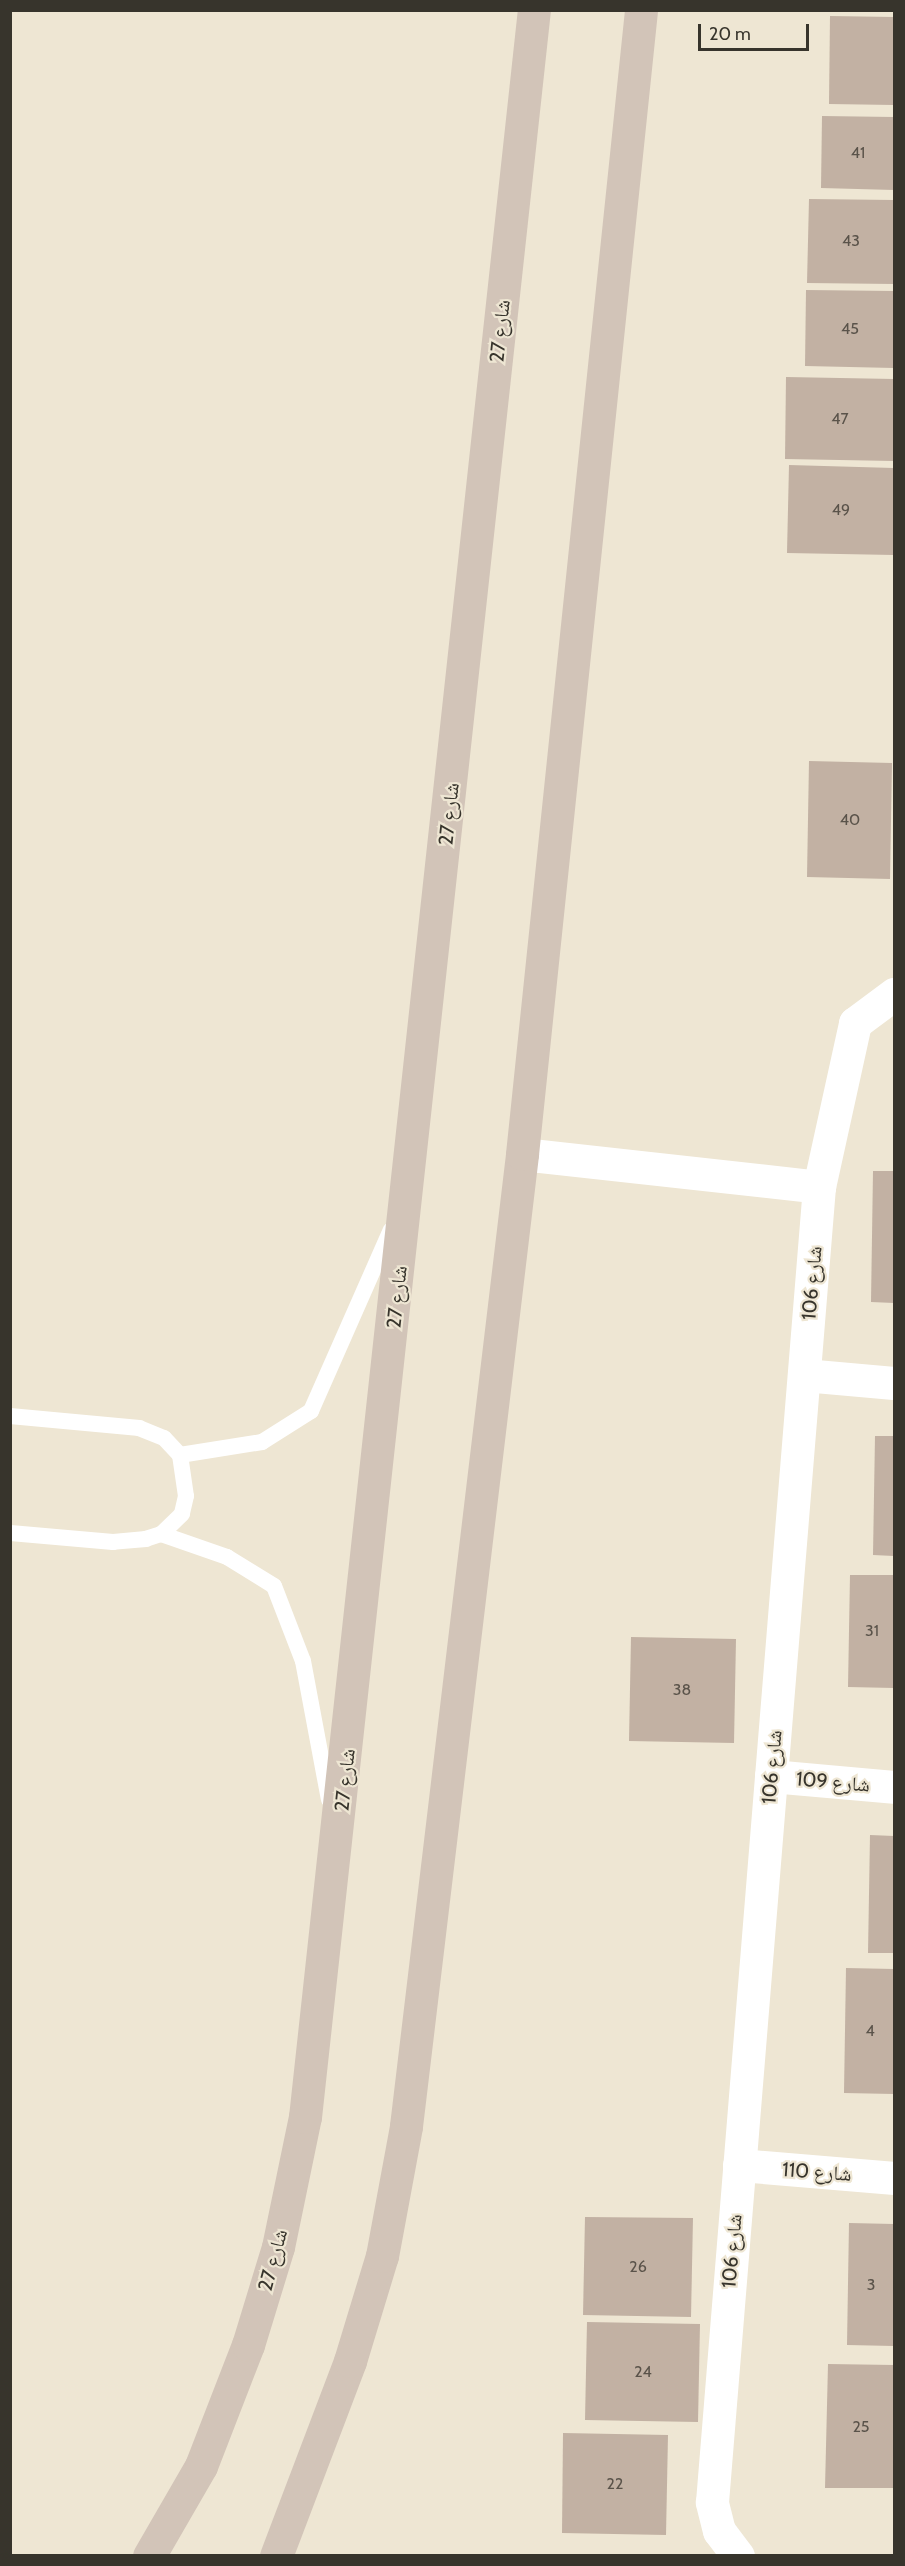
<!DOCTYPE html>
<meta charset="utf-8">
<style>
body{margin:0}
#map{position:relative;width:905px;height:2566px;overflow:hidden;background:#eee6d3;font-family:Cabin,"Noto Naskh Arabic",sans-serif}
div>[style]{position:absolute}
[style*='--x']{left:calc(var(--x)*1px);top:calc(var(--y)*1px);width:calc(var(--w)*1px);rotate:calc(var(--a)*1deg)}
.building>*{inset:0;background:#c2b1a3}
.service>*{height:16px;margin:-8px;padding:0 8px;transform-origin:8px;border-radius:8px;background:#fff}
.minor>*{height:33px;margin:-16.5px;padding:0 16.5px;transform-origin:16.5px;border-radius:16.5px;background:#fff}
.secondary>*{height:33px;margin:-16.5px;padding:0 16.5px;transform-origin:16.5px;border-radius:16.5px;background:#d2c4b8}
span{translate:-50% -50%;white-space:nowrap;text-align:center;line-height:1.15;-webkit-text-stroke:4.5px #eee6d3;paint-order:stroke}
.number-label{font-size:16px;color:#5a534a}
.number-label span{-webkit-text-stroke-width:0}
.street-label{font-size:20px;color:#37342c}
.frame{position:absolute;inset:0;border:12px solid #37342c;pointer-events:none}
.scale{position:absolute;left:698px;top:24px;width:111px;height:27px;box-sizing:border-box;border:3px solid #37342c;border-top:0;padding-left:8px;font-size:18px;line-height:21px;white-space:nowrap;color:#37342c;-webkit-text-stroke:4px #eee6d3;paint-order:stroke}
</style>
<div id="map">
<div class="building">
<div style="clip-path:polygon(830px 16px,894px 17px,894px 105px,829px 104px)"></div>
<div style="clip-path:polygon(822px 116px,894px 117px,894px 190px,821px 188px)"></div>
<div style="clip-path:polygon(809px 199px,894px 200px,894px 284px,807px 283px)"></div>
<div style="clip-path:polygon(806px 290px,894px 291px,894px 368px,805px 366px)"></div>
<div style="clip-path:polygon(786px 377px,894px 379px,894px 461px,785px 459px)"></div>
<div style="clip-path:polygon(789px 465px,894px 468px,894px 555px,787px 553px)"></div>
<div style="clip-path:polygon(809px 761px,892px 763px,890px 879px,807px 877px)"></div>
<div style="clip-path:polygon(873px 1171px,894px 1171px,894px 1303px,871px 1302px)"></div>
<div style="clip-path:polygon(875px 1436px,894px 1436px,894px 1556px,873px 1555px)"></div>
<div style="clip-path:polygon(850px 1575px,894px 1575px,894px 1688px,848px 1687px)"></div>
<div style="clip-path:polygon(631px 1637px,736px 1639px,734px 1743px,629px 1741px)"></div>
<div style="clip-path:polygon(870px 1835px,894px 1836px,894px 1953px,868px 1953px)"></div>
<div style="clip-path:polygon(846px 1968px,894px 1969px,894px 2094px,844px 2093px)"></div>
<div style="clip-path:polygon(585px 2217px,693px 2218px,691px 2317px,583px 2315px)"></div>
<div style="clip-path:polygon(849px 2223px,894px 2224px,894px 2346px,847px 2345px)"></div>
<div style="clip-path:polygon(587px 2322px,700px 2324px,698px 2422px,585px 2420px)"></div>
<div style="clip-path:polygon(828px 2364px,894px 2365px,894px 2488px,825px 2488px)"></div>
<div style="clip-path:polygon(563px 2433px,668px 2435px,666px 2535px,562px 2533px)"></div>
</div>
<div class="service">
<div style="--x:10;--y:1416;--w:130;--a:5.3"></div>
<div style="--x:139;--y:1428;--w:27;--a:22"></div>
<div style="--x:164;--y:1438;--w:23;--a:47"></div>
<div style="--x:180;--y:1455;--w:41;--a:81.7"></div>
<div style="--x:186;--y:1496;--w:18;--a:103"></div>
<div style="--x:182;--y:1514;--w:29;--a:136"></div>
<div style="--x:161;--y:1534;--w:16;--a:162"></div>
<div style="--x:146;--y:1539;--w:33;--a:175"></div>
<div style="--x:113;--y:1542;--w:103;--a:-175"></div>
<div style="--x:180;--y:1455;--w:83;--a:-9"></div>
<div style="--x:262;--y:1442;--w:58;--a:-32.3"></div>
<div style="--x:311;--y:1411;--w:198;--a:-66.2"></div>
<div style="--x:161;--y:1534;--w:70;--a:19.2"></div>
<div style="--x:227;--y:1557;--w:55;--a:31.7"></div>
<div style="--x:274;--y:1586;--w:80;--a:68.9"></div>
<div style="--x:303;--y:1661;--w:141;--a:79.4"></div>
</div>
<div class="minor">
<div style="--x:522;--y:1154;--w:299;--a:6.3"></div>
<div style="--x:804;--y:1375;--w:90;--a:5.1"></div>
<div style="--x:771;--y:1776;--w:123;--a:5.1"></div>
<div style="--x:739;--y:2165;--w:156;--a:4.8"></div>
<div style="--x:738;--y:2556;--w:31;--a:-127"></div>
<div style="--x:719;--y:2531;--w:30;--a:-104"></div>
<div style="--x:712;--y:2502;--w:1319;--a:-85.35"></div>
<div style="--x:819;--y:1187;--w:168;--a:-77.6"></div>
<div style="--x:855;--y:1023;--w:49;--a:-36.6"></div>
</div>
<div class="secondary">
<div style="--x:149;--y:2556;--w:104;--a:-60"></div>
<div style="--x:201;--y:2466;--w:130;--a:-68.8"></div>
<div style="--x:248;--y:2345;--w:102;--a:-73"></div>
<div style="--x:278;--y:2247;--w:133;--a:-78.3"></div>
<div style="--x:305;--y:2117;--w:2119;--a:-83.8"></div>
<div style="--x:276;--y:2556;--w:209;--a:-69.2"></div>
<div style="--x:350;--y:2361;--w:110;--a:-73.1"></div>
<div style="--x:382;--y:2256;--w:132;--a:-79.5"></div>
<div style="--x:406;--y:2126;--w:979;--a:-83.19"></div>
<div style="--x:522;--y:1154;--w:1150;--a:-84.06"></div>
</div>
<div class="number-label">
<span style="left:858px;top:153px">41</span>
<span style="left:851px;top:241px">43</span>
<span style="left:850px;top:329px">45</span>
<span style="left:840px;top:419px">47</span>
<span style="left:841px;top:510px">49</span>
<span style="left:850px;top:820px">40</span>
<span style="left:872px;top:1631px">31</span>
<span style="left:682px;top:1690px">38</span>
<span style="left:870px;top:2031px">4</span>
<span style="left:638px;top:2267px">26</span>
<span style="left:871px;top:2285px">3</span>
<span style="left:643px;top:2372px">24</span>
<span style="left:861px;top:2427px">25</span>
<span style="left:615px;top:2484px">22</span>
</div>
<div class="street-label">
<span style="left:500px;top:331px;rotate:-84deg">شارع 27</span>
<span style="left:449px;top:814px;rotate:-84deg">شارع 27</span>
<span style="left:812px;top:1283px;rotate:-85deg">شارع 106</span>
<span style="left:397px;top:1297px;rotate:-84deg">شارع 27</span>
<span style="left:772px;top:1767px;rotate:-85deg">شارع 106</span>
<span style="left:345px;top:1780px;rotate:-84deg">شارع 27</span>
<span style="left:833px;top:1782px;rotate:5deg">شارع 109</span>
<span style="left:817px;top:2172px;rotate:4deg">شارع 110</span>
<span style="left:732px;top:2251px;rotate:-85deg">شارع 106</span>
<span style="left:273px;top:2260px;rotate:-75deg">شارع 27</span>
</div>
<div class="frame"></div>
<div class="scale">20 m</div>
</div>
